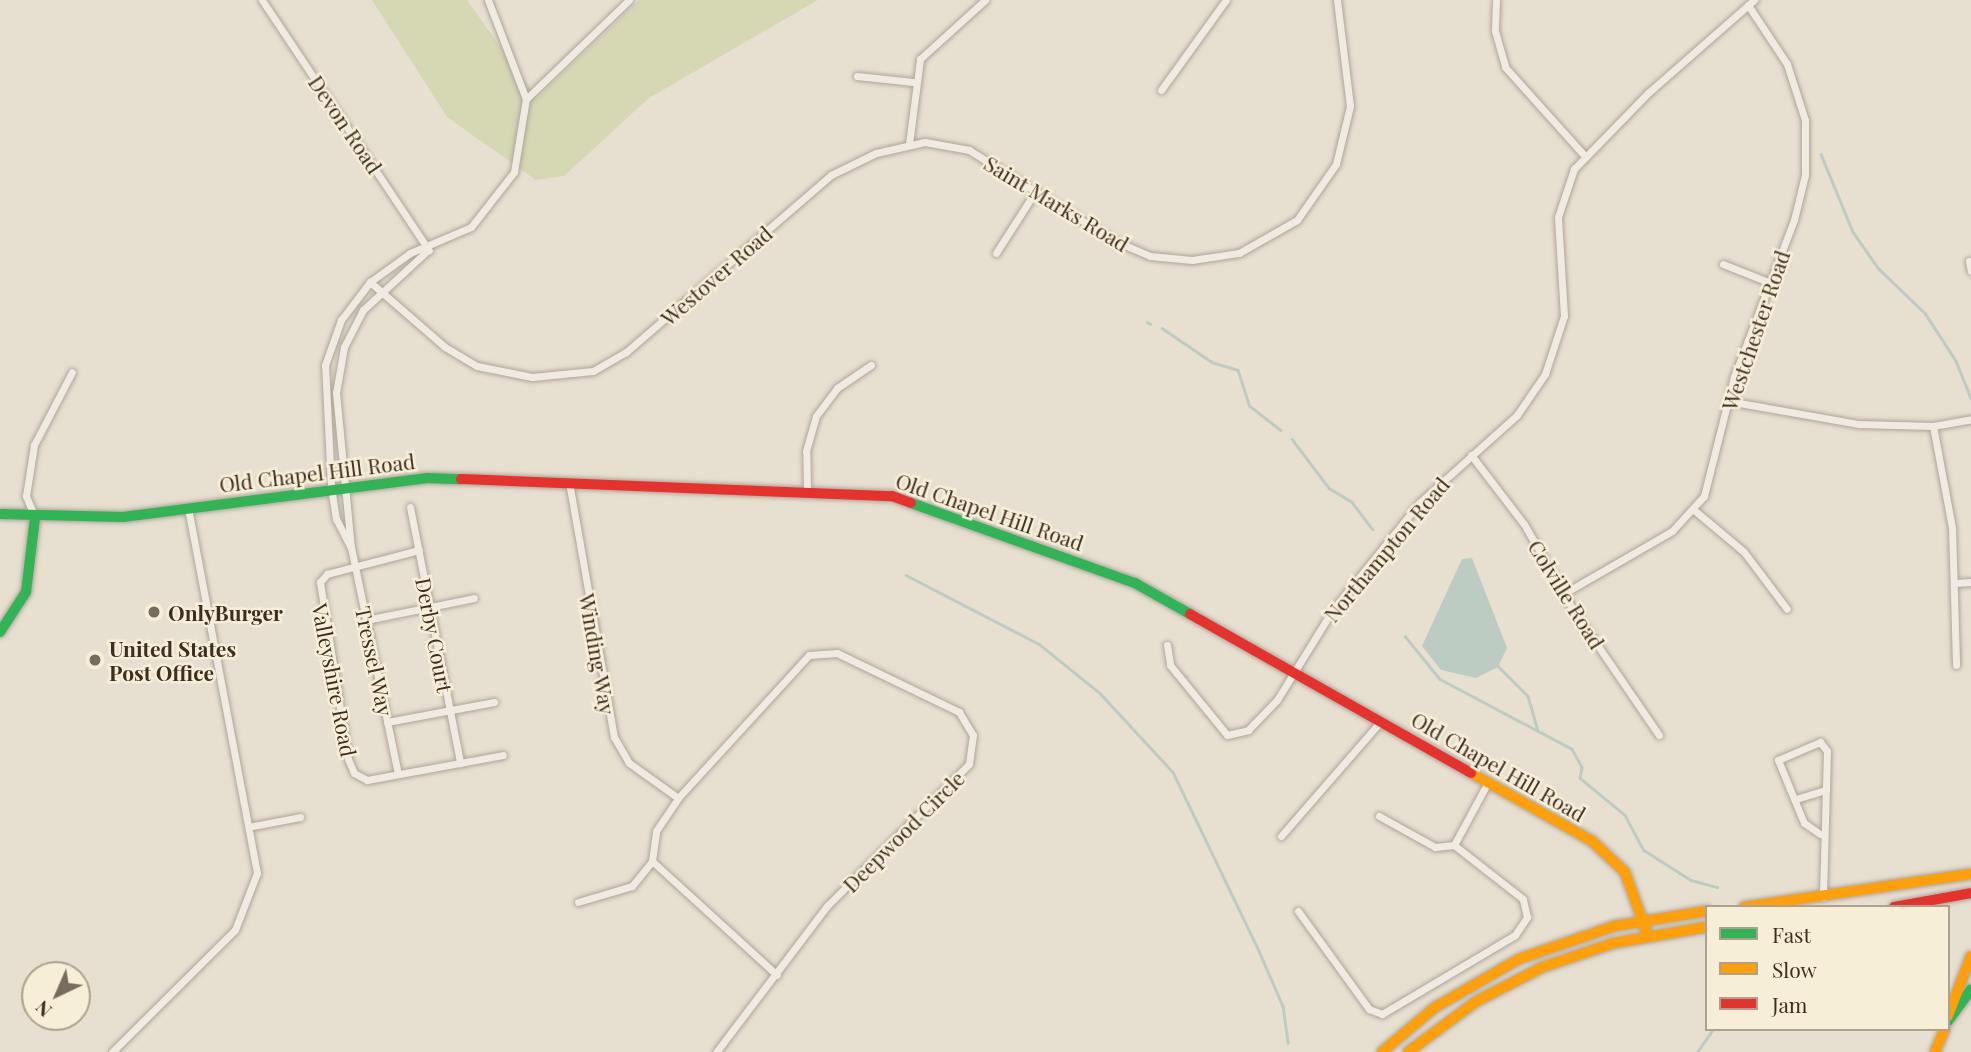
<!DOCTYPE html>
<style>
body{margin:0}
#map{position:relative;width:1971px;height:1052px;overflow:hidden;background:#e7e0d1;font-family:"Playfair Display",serif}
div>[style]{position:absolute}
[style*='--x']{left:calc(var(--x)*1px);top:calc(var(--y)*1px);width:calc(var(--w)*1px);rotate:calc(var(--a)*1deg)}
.green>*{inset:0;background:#d6d7b3}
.water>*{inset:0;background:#bcccc2}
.stream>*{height:2.5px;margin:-1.25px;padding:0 1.25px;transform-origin:1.25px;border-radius:1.25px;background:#bcccc2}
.roads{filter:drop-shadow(0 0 2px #ada599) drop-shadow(0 0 2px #ada599)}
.street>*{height:7px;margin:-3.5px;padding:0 3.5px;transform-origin:3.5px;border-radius:3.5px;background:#efebe3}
.fast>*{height:10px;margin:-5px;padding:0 5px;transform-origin:5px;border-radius:5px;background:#30b455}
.slow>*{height:10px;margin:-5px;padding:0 5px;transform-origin:5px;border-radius:5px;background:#ff9f0a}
.jam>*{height:10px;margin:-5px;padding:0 5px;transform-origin:5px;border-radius:5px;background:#e5322d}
.dots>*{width:19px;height:19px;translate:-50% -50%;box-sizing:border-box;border:4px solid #f7eed8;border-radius:50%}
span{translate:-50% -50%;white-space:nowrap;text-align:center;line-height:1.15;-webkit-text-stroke:5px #f7eed8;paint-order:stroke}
.street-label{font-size:21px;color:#3d2e20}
.poi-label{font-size:21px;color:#3d2e20;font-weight:700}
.left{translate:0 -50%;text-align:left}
.legend{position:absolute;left:1705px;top:905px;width:245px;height:126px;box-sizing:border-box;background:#f7eed8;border:2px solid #ada18e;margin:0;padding:9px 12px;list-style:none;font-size:21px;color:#3d2e20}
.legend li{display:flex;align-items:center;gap:14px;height:35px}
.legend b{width:35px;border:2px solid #ada18e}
.north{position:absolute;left:21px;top:961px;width:70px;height:70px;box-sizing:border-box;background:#f7eed8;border:2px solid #ada18e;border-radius:50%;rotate:224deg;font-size:19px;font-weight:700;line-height:28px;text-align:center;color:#3d2e20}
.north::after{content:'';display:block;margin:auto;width:24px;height:32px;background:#786c5e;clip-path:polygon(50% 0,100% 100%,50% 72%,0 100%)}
</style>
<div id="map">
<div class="green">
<div style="clip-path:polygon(372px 0,467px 0,537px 98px,639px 0,818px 0,649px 98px,564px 176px,536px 180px,447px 117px)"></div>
</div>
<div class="water">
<div style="clip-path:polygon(1472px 558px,1507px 648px,1498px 667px,1476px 678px,1441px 670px,1422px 646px,1462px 559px)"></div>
</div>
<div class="stream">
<div style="--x:1821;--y:154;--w:84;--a:67.7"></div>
<div style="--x:1853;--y:232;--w:45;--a:54.9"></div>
<div style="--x:1879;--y:269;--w:64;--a:43.7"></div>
<div style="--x:1925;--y:313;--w:57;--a:57.1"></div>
<div style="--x:1956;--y:361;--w:40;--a:68"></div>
<div style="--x:1147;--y:322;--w:4;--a:27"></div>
<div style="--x:1162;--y:328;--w:60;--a:34.2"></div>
<div style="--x:1212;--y:362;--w:27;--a:17"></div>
<div style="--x:1238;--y:370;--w:38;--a:72"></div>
<div style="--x:1250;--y:406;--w:39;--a:38"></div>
<div style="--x:1292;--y:439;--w:61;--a:52.9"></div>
<div style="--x:1329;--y:488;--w:27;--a:31"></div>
<div style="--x:1352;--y:502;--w:34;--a:53"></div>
<div style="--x:906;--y:575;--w:150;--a:27.4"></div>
<div style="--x:1039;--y:644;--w:78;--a:38.8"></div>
<div style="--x:1100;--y:693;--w:108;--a:47.3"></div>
<div style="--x:1173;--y:772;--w:199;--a:64.3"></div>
<div style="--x:1259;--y:951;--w:60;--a:66.4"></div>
<div style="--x:1283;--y:1006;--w:37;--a:82"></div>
<div style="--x:1405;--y:636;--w:55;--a:50.9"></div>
<div style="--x:1440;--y:679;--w:149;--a:27.9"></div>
<div style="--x:1572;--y:749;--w:21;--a:61"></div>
<div style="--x:1582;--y:767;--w:11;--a:100"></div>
<div style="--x:1580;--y:778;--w:58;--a:39.4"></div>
<div style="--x:1625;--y:815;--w:40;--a:62"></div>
<div style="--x:1644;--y:850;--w:56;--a:32.6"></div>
<div style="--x:1691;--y:880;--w:27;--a:15"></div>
<div style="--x:1497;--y:665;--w:44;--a:45"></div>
<div style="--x:1528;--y:696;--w:36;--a:74"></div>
<div style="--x:1697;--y:1052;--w:28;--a:-55"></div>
</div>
<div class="roads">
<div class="street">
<div style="--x:262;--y:0;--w:301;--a:56.3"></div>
<div style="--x:1496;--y:0;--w:31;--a:92"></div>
<div style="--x:1495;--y:31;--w:37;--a:74"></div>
<div style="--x:1505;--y:67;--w:118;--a:48.1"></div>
<div style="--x:857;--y:76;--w:56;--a:6.1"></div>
<div style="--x:1161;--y:90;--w:111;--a:-54.2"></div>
<div style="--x:526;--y:99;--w:143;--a:-43.9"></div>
<div style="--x:909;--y:144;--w:86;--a:-82.6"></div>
<div style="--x:920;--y:59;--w:88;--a:-42.2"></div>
<div style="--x:996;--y:253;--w:72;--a:-57.4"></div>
<div style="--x:1969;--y:261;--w:10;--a:79"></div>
<div style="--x:1723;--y:264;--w:48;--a:21.8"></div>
<div style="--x:370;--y:282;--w:99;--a:40.9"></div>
<div style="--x:445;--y:347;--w:37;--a:31"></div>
<div style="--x:477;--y:366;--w:56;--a:11.3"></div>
<div style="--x:532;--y:377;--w:61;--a:-5.6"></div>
<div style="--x:593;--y:371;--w:38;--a:-30"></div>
<div style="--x:626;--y:352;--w:271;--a:-40.8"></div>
<div style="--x:831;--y:175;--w:50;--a:-26.1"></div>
<div style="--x:876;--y:153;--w:50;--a:-12.7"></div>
<div style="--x:925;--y:142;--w:45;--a:10.3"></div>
<div style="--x:969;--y:150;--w:172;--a:31.9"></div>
<div style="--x:1115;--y:241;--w:38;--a:23"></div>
<div style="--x:1150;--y:256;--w:42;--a:5.4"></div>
<div style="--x:1192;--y:260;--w:48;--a:-8.5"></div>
<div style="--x:1239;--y:253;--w:67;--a:-29.6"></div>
<div style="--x:1297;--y:220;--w:68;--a:-55.1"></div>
<div style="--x:1336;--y:164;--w:60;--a:-76.4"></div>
<div style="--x:1350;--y:106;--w:107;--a:-97"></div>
<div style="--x:1728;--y:401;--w:133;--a:10"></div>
<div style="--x:1859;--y:424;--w:74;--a:1.5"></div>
<div style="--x:1933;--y:426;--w:39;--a:-10"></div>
<div style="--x:1933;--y:426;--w:104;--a:79.4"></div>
<div style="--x:1952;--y:528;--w:137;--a:88.3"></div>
<div style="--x:1471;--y:455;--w:87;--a:52.5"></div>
<div style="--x:1524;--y:524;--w:97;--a:60.3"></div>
<div style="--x:1572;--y:608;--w:154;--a:55.6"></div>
<div style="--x:569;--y:482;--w:259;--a:80"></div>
<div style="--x:614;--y:737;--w:30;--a:60"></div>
<div style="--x:629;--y:763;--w:60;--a:35.5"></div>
<div style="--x:807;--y:490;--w:39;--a:-91"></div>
<div style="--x:806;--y:451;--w:36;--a:-74"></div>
<div style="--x:816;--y:416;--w:35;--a:-53"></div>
<div style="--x:837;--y:388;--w:41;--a:-34.1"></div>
<div style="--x:410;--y:507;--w:261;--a:78.9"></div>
<div style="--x:1694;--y:510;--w:65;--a:40"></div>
<div style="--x:1744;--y:552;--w:71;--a:53"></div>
<div style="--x:34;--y:515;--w:21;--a:-113"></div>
<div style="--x:26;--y:496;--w:52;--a:-81.1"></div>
<div style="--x:34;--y:445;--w:82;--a:-62.5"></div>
<div style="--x:351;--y:548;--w:33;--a:-117"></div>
<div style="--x:336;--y:519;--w:33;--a:-99"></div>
<div style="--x:331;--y:486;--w:121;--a:-92.8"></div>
<div style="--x:325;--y:365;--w:48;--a:-70.4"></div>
<div style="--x:341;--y:320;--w:48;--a:-52.7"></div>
<div style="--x:370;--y:282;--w:49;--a:-35.9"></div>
<div style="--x:410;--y:253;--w:66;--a:-23.1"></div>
<div style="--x:471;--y:227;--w:70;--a:-52"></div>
<div style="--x:514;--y:172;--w:74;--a:-80.7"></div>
<div style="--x:526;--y:99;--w:106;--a:-111"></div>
<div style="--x:419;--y:550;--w:95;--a:165.4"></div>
<div style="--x:327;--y:574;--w:11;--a:131"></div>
<div style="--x:320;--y:582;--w:179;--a:81"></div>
<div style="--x:348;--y:759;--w:15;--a:67"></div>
<div style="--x:354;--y:773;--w:15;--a:28"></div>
<div style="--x:367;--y:780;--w:138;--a:-10.4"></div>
<div style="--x:1955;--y:583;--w:16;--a:-4"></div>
<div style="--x:1563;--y:594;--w:126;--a:-30"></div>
<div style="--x:1672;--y:531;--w:47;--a:-47.6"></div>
<div style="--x:1704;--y:496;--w:123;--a:-75.9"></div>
<div style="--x:1734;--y:377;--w:168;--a:-69.1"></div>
<div style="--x:1794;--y:220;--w:46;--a:-76.3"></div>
<div style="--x:1805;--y:175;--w:55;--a:-90"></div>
<div style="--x:1805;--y:120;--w:59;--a:-107.8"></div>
<div style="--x:1787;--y:64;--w:71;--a:-123.5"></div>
<div style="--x:366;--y:620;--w:110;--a:-11.5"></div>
<div style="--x:1167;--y:645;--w:20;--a:81"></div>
<div style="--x:1170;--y:665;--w:90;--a:50.8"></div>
<div style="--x:1227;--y:735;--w:22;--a:-13"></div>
<div style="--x:1248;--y:730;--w:42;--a:-46"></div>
<div style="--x:1277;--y:700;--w:105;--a:-58.3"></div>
<div style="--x:1332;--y:611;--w:139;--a:-51.1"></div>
<div style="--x:1419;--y:503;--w:132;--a:-41.9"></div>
<div style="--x:1517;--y:415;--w:50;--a:-55.7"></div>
<div style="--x:1545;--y:374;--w:61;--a:-71.9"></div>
<div style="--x:1564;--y:316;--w:99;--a:-93.5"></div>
<div style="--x:1558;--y:217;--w:51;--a:-71.6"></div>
<div style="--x:1574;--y:169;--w:107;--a:-45.8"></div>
<div style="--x:1649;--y:92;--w:140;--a:-41.2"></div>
<div style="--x:387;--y:722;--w:109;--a:-10.6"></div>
<div style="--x:398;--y:774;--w:231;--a:-101.7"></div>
<div style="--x:351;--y:548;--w:156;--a:-95.5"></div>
<div style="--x:336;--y:393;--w:47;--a:-80.1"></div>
<div style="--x:344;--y:347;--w:42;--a:-62.8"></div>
<div style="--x:363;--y:310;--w:88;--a:-42.7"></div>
<div style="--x:1796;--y:799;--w:31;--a:-17"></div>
<div style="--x:1379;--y:816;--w:64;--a:29"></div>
<div style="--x:1435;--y:847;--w:19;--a:-6"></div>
<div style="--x:253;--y:826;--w:48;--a:-10.8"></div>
<div style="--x:1820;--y:834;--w:19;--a:-145"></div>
<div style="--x:1804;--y:823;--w:68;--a:-112.4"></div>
<div style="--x:1778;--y:760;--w:46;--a:-23.2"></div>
<div style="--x:1820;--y:742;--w:11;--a:52"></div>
<div style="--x:1827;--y:751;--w:146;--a:91.6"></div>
<div style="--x:1281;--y:836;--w:152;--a:-49"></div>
<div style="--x:652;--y:861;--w:169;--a:42.4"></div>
<div style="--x:578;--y:902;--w:56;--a:-16.5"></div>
<div style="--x:632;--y:886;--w:32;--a:-51"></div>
<div style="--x:652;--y:861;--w:30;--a:-82"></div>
<div style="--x:656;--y:831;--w:40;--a:-56"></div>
<div style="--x:678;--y:798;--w:194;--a:-47.5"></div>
<div style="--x:809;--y:655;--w:28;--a:-4"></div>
<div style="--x:837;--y:653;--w:136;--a:25.8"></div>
<div style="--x:959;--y:712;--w:27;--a:59"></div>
<div style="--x:973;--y:735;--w:29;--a:98"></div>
<div style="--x:969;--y:764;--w:201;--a:135"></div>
<div style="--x:827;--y:906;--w:183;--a:127.2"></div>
<div style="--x:1298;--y:911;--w:121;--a:54.1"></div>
<div style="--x:1369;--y:1009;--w:14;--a:21"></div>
<div style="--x:1382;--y:1014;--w:155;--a:-30.7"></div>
<div style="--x:1515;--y:935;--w:22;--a:-56"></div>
<div style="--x:1527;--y:917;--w:18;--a:-103"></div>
<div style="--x:1523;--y:899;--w:88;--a:-142"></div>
<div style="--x:1454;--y:845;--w:72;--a:-61.6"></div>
<div style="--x:112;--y:1052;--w:173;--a:-44.8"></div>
<div style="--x:235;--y:930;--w:61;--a:-68.9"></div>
<div style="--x:257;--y:873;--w:371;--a:-100.7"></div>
</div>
<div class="fast">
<div style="--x:911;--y:503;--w:238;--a:19.7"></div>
<div style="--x:1135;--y:583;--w:63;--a:29.4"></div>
<div style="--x:0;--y:514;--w:123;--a:1.4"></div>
<div style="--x:123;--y:517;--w:307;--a:-7.3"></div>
<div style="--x:428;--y:478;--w:33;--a:2"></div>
<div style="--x:0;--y:632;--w:48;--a:-57"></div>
<div style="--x:26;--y:592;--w:75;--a:-83.1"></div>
<div style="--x:1948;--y:1021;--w:39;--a:-54"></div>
</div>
<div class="slow">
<div style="--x:1471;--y:773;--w:139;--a:29.3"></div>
<div style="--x:1592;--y:841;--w:45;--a:43.2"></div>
<div style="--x:1625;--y:872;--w:68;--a:70.2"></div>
<div style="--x:1744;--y:907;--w:229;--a:-8.3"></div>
<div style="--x:1948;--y:1016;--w:64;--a:-69"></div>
<div style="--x:1382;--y:1052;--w:68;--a:-40.2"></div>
<div style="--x:1434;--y:1008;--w:98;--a:-30"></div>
<div style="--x:1519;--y:959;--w:102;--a:-19"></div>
<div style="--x:1615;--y:926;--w:93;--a:-9.3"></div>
<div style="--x:1408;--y:1052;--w:86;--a:-36.5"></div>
<div style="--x:1477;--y:1001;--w:74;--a:-27.3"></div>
<div style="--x:1543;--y:967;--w:75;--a:-18.7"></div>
<div style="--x:1614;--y:943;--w:94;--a:-9.8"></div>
<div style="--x:1935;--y:1052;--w:25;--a:-67"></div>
</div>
<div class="jam">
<div style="--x:461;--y:479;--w:431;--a:2.3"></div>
<div style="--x:892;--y:496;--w:20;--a:20"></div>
<div style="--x:1190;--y:614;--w:323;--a:29.5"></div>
<div style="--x:1894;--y:907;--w:78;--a:-10.3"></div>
</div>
</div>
<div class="dots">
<div style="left:154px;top:612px;background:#786c5e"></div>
<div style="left:95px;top:660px;background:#786c5e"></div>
</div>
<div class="street-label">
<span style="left:346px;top:124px;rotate:56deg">Devon Road</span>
<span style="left:1057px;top:203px;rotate:31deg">Saint Marks Road</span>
<span style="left:716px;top:275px;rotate:-41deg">Westover Road</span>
<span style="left:1755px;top:330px;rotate:-71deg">Westchester Road</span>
<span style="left:317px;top:472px;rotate:-7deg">Old Chapel Hill Road</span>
<span style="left:990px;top:511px;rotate:19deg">Old Chapel Hill Road</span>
<span style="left:1386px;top:549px;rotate:-50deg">Northampton Road</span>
<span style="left:1567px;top:594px;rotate:58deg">Colville Road</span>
<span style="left:435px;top:635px;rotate:79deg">Derby Court</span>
<span style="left:598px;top:654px;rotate:80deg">Winding Way</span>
<span style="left:375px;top:661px;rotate:78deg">Tressel Way</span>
<span style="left:335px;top:680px;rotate:79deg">Valleyshire Road</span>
<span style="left:1499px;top:766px;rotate:30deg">Old Chapel Hill Road</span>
<span style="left:903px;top:831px;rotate:-45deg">Deepwood Circle</span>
</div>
<div class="poi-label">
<span class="left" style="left:168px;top:612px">OnlyBurger</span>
<span class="left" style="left:109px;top:660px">United States<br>Post Office</span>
</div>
<ul class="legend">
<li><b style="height:9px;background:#30b455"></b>Fast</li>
<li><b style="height:9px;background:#ff9f0a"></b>Slow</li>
<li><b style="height:9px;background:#e5322d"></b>Jam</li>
</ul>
<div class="north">N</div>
</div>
